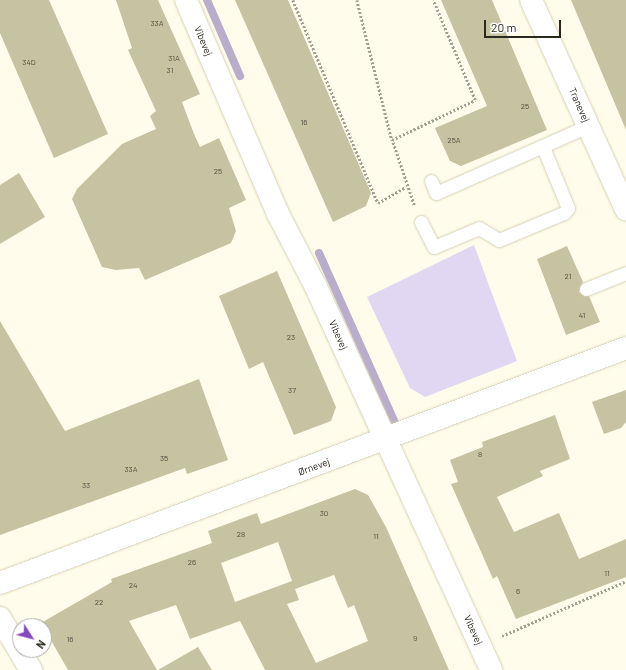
<!DOCTYPE html>
<meta charset="utf-8">
<style>
body{margin:0}
#map{position:relative;width:626px;height:670px;overflow:hidden;background:#fffceb;font-family:Barlow,sans-serif}
div>[style]{position:absolute}
[style*='--x']{left:calc(var(--x)*1px);top:calc(var(--y)*1px);width:calc(var(--w)*1px);rotate:calc(var(--a)*1deg)}
.green>*{inset:0;background:#e1d7f2}
.stream>*{height:8px;margin:-4px;padding:0 4px;transform-origin:4px;border-radius:4px;background:#b9adcb}
.building>*{inset:0;background:#c7c2a1}
.path>*{height:2.5px;margin-top:-1.25px;transform-origin:0;background:repeating-linear-gradient(90deg,#a19f91 0 2px,transparent 0 4px)}
.roads{filter:drop-shadow(0 0 1px #d4d0b5) drop-shadow(0 0 1px #d4d0b5)}
.service>*{height:13px;margin:-6.5px;padding:0 6.5px;transform-origin:6.5px;border-radius:6.5px;background:#fff}
.minor>*{height:22px;margin:-11px;padding:0 11px;transform-origin:11px;border-radius:11px;background:#fff}
span{translate:-50% -50%;white-space:nowrap;text-align:center;line-height:1.15;-webkit-text-stroke:3px #fff;paint-order:stroke}
.number-label{font-size:8px;color:#514f3f}
.number-label span{-webkit-text-stroke-width:0}
.street-label{font-size:10px;color:#2a291e}
.north{position:absolute;left:12px;top:618px;width:40px;height:40px;box-sizing:border-box;background:#fff;border:1px solid #aaa9a5;border-radius:50%;rotate:126deg;font-size:11px;font-weight:700;line-height:16px;text-align:center;color:#2a291e}
.north::after{content:'';display:block;margin:auto;width:14px;height:18px;background:#8349c0;clip-path:polygon(50% 0,100% 100%,50% 72%,0 100%)}
.scale{position:absolute;left:484px;top:20px;width:77px;height:18px;box-sizing:border-box;border:2px solid #2a291e;border-top:0;padding-left:5px;font-size:12px;line-height:14px;white-space:nowrap;color:#2a291e;-webkit-text-stroke:3px #fff;paint-order:stroke}
</style>
<div id="map">
<div class="green">
<div style="clip-path:polygon(474px 245px,517px 361px,425px 397px,410px 388px,367px 297px)"></div>
</div>
<div class="stream">
<div style="--x:207;--y:0;--w:83;--a:66.5"></div>
<div style="--x:319;--y:253;--w:184;--a:65.9"></div>
</div>
<div class="building">
<div style="clip-path:polygon(0 0,49px 0,108px 134px,54px 158px,0 33px)"></div>
<div style="clip-path:polygon(116px 0,158px 0,200px 94px,182px 102px,194px 134px,200px 147px,219px 138px,246px 200px,229px 208px,236px 231px,231px 243px,145px 280px,139px 268px,116px 270px,102px 267px,72px 199px,77px 189px,122px 144px,156px 129px,150px 116px,156px 111px,128px 50px,132px 48px)"></div>
<div style="clip-path:polygon(235px 0,288px 0,371px 193px,366px 206px,333px 222px)"></div>
<div style="clip-path:polygon(441px 0,492px 0,547px 130px,461px 166px,450px 161px,435px 128px,487px 106px)"></div>
<div style="clip-path:polygon(571px 0,626px 0,626px 130px)"></div>
<div style="clip-path:polygon(19px 173px,45px 217px,0 244px,0 185px)"></div>
<div style="clip-path:polygon(567px 246px,583px 282px,579px 292px,589px 296px,600px 322px,566px 335px,537px 259px)"></div>
<div style="clip-path:polygon(277px 271px,336px 407px,331px 421px,294px 435px,263px 362px,249px 369px,219px 296px)"></div>
<div style="clip-path:polygon(0 321px,65px 431px,199px 379px,228px 460px,187px 474px,185px 468px,0 535px)"></div>
<div style="clip-path:polygon(626px 390px,626px 422px,621px 428px,604px 434px,592px 402px)"></div>
<div style="clip-path:polygon(555px 415px,570px 459px,540px 471px,543px 476px,497px 497px,514px 532px,559px 513px,579px 559px,626px 539px,626px 577px,516px 619px,497px 576px,493px 579px,451px 484px,458px 482px,450px 460px,483px 447px,482px 442px)"></div>
<div style="clip-path:polygon(evenodd,355px 489px,368px 495px,386px 527px,449px 670px,265px 670px,240px 621px,190px 639px,176px 605px,129px 621px,157px 670px,68px 670px,41px 623px,112px 582px,111px 579px,212px 543px,208px 531px,257px 513px,261px 524px,355px 489px,278px 542px,292px 581px,235px 602px,221px 563px,278px 542px,355px 489px,334px 575px,348px 608px,354px 605px,368px 641px,316px 663px,287px 604px,299px 600px,295px 589px,334px 575px)"></div>
<div style="clip-path:polygon(198px 647px,212px 670px,158px 670px)"></div>
</div>
<div class="path">
<div style="--x:293;--y:0;--w:220;--a:67.3"></div>
<div style="--x:378;--y:203;--w:32;--a:-30"></div>
<div style="--x:357;--y:0;--w:144;--a:76"></div>
<div style="--x:414;--y:205;--w:69;--a:-108.7"></div>
<div style="--x:392;--y:140;--w:92;--a:-25.7"></div>
<div style="--x:475;--y:100;--w:108;--a:-112.8"></div>
<div style="--x:502;--y:636;--w:136;--a:-23.9"></div>
</div>
<div class="roads">
<div class="service">
<div style="--x:431;--y:181;--w:13;--a:67"></div>
<div style="--x:436;--y:193;--w:166;--a:-23.8"></div>
<div style="--x:421;--y:222;--w:28;--a:63"></div>
<div style="--x:434;--y:247;--w:49;--a:-22.9"></div>
<div style="--x:479;--y:228;--w:23;--a:31"></div>
<div style="--x:499;--y:240;--w:70;--a:-22.6"></div>
<div style="--x:564;--y:213;--w:6;--a:-51"></div>
<div style="--x:568;--y:208;--w:66;--a:-112.3"></div>
<div style="--x:586;--y:289;--w:43;--a:-21.8"></div>
</div>
<div class="minor">
<div style="--x:186;--y:0;--w:233;--a:66.7"></div>
<div style="--x:278;--y:214;--w:80;--a:62.5"></div>
<div style="--x:315;--y:285;--w:423;--a:65.4"></div>
<div style="--x:531;--y:0;--w:230;--a:65.6"></div>
<div style="--x:0;--y:583;--w:669;--a:-20.58"></div>
<div style="--x:0;--y:618;--w:61;--a:59.2"></div>
</div>
</div>
<div class="number-label">
<span style="left:157px;top:24px">33A</span>
<span style="left:174px;top:59px">31A</span>
<span style="left:29px;top:63px">34D</span>
<span style="left:170px;top:71px">31</span>
<span style="left:525px;top:107px">25</span>
<span style="left:304px;top:123px">16</span>
<span style="left:454px;top:141px">25A</span>
<span style="left:218px;top:172px">25</span>
<span style="left:568px;top:277px">21</span>
<span style="left:582px;top:316px">41</span>
<span style="left:291px;top:338px">23</span>
<span style="left:292px;top:391px">37</span>
<span style="left:480px;top:455px">8</span>
<span style="left:164px;top:459px">35</span>
<span style="left:131px;top:470px">33A</span>
<span style="left:86px;top:486px">33</span>
<span style="left:324px;top:514px">30</span>
<span style="left:241px;top:535px">28</span>
<span style="left:376px;top:537px">11</span>
<span style="left:192px;top:563px">26</span>
<span style="left:607px;top:574px">11</span>
<span style="left:133px;top:586px">24</span>
<span style="left:518px;top:592px">6</span>
<span style="left:99px;top:603px">22</span>
<span style="left:415px;top:639px">9</span>
<span style="left:70px;top:640px">16</span>
</div>
<div class="street-label">
<span style="left:203px;top:41px;rotate:67deg">Vibevej</span>
<span style="left:579px;top:105px;rotate:66deg">Tranevej</span>
<span style="left:338px;top:335px;rotate:66deg">Vibevej</span>
<span style="left:314px;top:467px;rotate:-20deg">Ørnevej</span>
<span style="left:473px;top:630px;rotate:66deg">Vibevej</span>
</div>
<div class="north">N</div>
<div class="scale">20 m</div>
</div>
